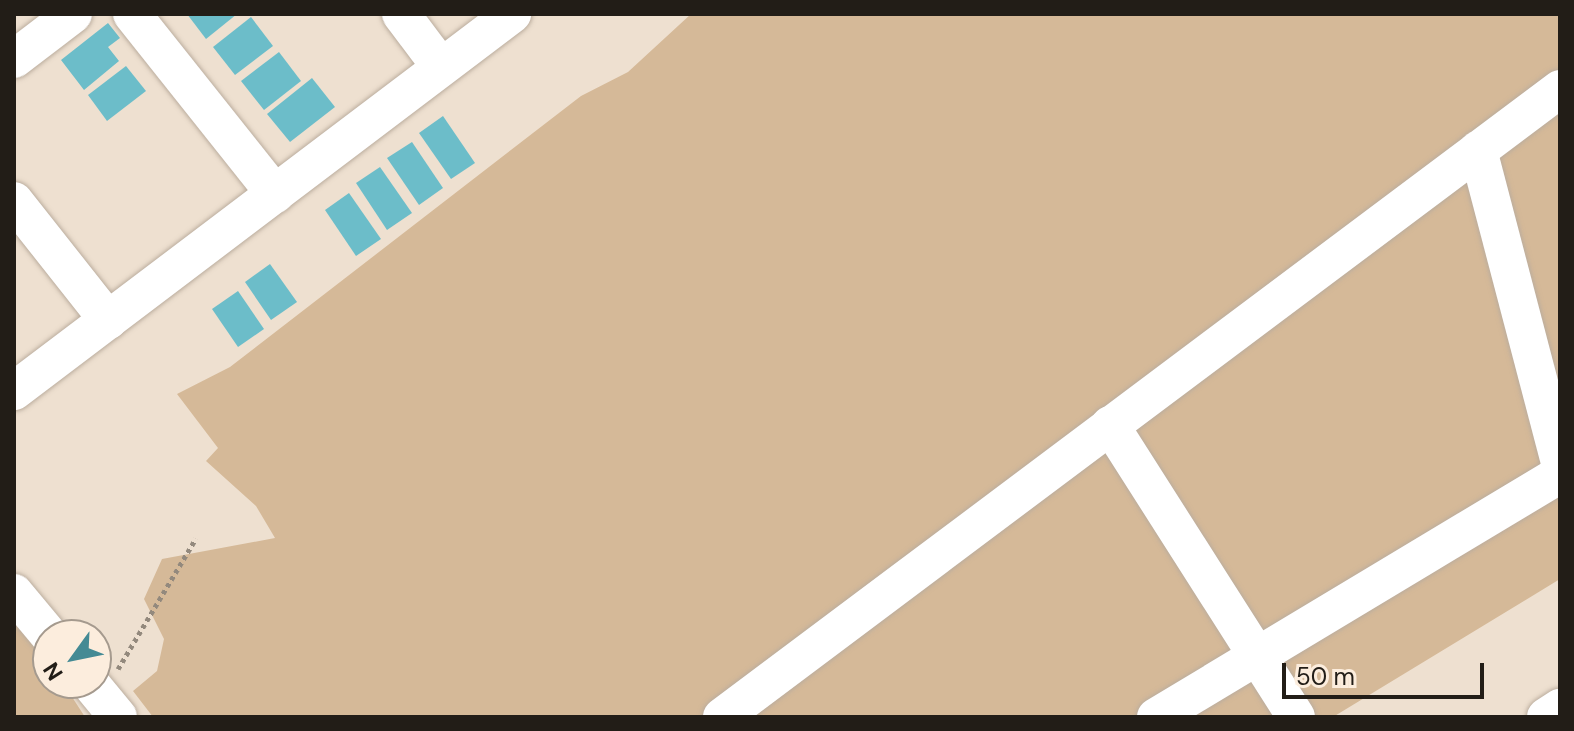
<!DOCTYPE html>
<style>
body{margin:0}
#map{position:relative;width:1574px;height:731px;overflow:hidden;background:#eee0d0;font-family:"DM Sans",sans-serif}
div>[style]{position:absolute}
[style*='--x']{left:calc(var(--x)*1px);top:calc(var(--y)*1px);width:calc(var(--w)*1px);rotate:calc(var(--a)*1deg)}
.green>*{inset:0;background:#d5b998}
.building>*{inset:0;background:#6cbdc9}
.path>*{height:5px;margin-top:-2.5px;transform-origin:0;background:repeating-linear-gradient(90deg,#93897d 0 4px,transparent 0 8px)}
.roads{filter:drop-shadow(0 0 2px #bbad9e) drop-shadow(0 0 2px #bbad9e)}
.minor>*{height:38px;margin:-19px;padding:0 19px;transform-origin:19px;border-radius:19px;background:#fff}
span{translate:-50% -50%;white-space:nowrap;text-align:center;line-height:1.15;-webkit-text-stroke:6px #fceddd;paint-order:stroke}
.frame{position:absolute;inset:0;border:16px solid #221d17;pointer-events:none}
.north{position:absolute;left:32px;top:619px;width:80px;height:80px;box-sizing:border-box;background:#fceddd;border:2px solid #a59a8e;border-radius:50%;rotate:237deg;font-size:22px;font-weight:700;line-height:32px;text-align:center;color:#221d17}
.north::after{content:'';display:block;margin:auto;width:28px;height:36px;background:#448a94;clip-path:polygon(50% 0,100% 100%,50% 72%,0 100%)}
.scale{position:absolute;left:1282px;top:663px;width:202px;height:36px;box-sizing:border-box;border:4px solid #221d17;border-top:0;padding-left:10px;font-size:24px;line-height:28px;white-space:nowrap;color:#221d17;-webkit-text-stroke:6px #fceddd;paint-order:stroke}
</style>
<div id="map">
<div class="green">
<div style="clip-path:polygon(691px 14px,1560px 14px,1560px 579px,1333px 717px,153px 717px,133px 691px,157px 671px,164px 639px,144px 599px,162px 559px,275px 538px,256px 506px,206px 461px,218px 448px,177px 394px,230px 367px,581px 96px,628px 72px)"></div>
<div style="clip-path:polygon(14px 619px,48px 663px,48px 683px,63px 683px,85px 717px,14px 717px)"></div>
</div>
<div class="building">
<div style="clip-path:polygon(187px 14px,237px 14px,206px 39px)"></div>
<div style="clip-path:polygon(251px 17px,273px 46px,235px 75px,213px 47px)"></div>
<div style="clip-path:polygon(108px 23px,120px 38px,108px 47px,119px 61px,84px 90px,61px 60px)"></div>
<div style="clip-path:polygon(279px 52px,301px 81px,264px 110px,241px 81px)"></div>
<div style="clip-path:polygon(126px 66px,146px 91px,107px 121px,88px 95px)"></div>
<div style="clip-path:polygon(312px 78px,335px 107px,290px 142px,267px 114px)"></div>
<div style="clip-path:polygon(443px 116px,475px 163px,451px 179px,419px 133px)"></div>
<div style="clip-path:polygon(412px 142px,443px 188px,419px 205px,387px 158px)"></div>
<div style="clip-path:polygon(380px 167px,412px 213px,387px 230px,356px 183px)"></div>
<div style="clip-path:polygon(349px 193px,381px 239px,356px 256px,325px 210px)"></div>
<div style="clip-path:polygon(270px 264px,297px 302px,271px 320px,245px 282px)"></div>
<div style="clip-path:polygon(238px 291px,264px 329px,238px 347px,212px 309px)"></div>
</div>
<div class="path">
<div style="--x:118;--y:669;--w:152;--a:-59.2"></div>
</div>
<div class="roads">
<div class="minor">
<div style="--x:132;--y:14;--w:230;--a:51.5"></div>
<div style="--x:401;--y:14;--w:66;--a:53"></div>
<div style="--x:14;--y:59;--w:74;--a:-37.3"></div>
<div style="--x:1478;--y:150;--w:323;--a:75.3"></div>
<div style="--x:14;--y:201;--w:152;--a:51.7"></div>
<div style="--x:14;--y:391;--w:625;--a:-37.13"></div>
<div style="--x:1110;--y:425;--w:346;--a:57.5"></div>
<div style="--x:14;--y:593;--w:55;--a:50.2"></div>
<div style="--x:90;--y:683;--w:44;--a:50.5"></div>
<div style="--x:722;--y:717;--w:1047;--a:-36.85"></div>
<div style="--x:1156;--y:717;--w:471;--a:-31"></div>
<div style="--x:1546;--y:717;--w:17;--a:-33"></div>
</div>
</div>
<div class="frame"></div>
<div class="north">N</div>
<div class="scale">50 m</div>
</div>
